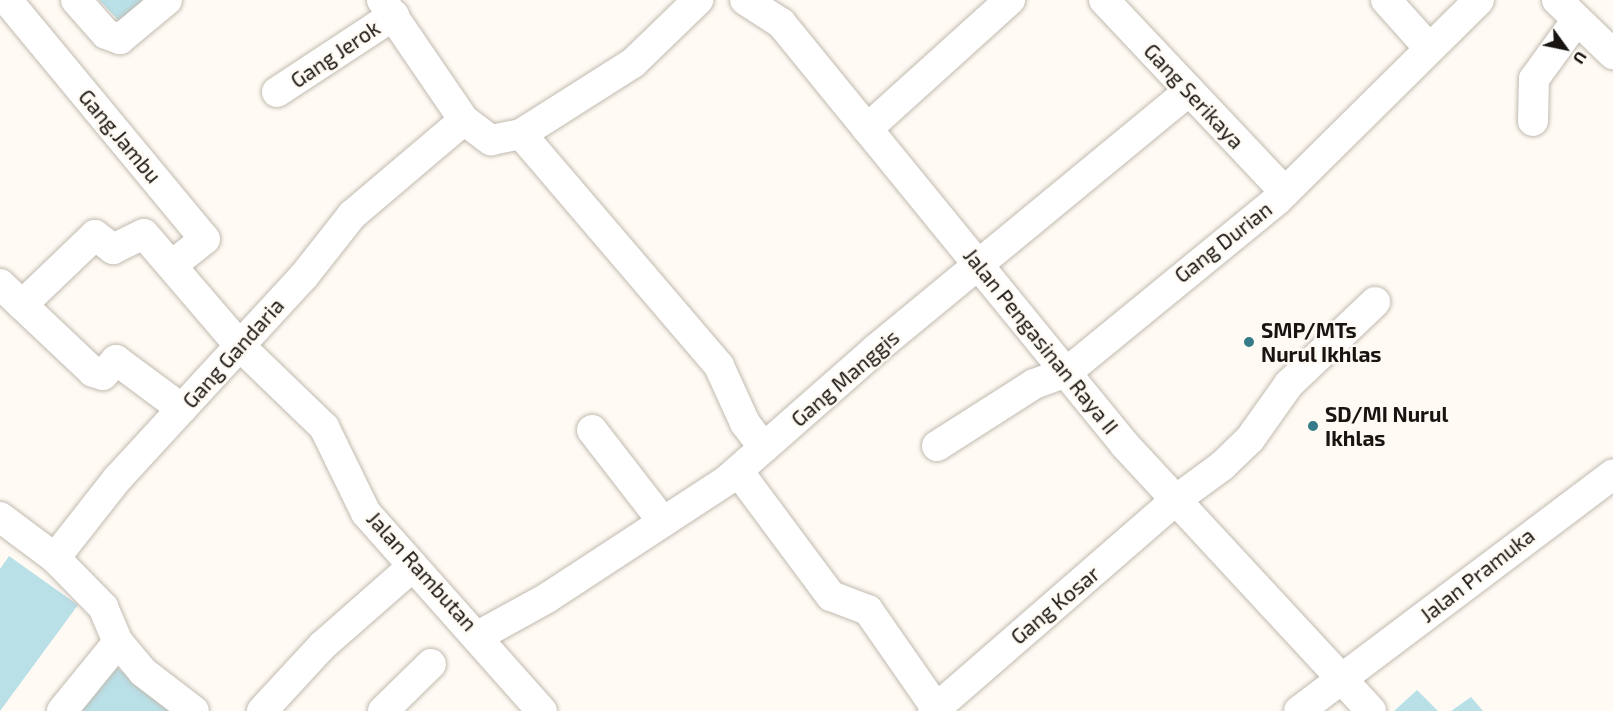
<!DOCTYPE html>
<style>
body{margin:0}
#map{position:relative;width:1613px;height:711px;overflow:hidden;background:#fffbf4;font-family:"Exo 2",sans-serif}
div>[style]{position:absolute}
[style*='--x']{left:calc(var(--x)*1px);top:calc(var(--y)*1px);width:calc(var(--w)*1px);rotate:calc(var(--a)*1deg)}
.building>*{inset:0;background:#b9dfe7}
.roads{filter:drop-shadow(0 0 2px #c1bab0) drop-shadow(0 0 2px #c1bab0)}
.minor>*{height:30px;margin:-15px;padding:0 15px;transform-origin:15px;border-radius:15px;background:#fff}
.dots>*{width:16px;height:16px;translate:-50% -50%;box-sizing:border-box;border:3px solid #fffbf4;border-radius:50%}
span{translate:-50% -50%;white-space:nowrap;text-align:center;line-height:1.15;-webkit-text-stroke:5px #fffbf4;paint-order:stroke}
.street-label{font-size:21px;color:#171411}
.poi-label{font-size:21px;color:#171411;font-weight:700}
.left{translate:0 -50%;text-align:left}
.north{position:absolute;left:1535px;top:18px;width:60px;height:60px;-webkit-text-stroke:4px #fffbf4;paint-order:stroke;rotate:123deg;font-size:16px;font-weight:700;line-height:24px;text-align:center;color:#171411}
.north::after{content:'';display:block;margin:auto;width:21px;height:27px;background:#171411;clip-path:polygon(50% 0,100% 100%,50% 72%,0 100%)}
</style>
<div id="map">
<div class="building">
<div style="clip-path:polygon(99px 0,145px 0,119px 21px)"></div>
<div style="clip-path:polygon(9px 556px,78px 605px,0 711px,0 569px)"></div>
<div style="clip-path:polygon(114px 666px,178px 711px,81px 711px)"></div>
<div style="clip-path:polygon(1417px 690px,1438px 711px,1394px 711px)"></div>
<div style="clip-path:polygon(1471px 697px,1483px 711px,1451px 711px)"></div>
</div>
<div class="roads">
<div class="minor">
<div style="--x:7;--y:0;--w:310;--a:50.4"></div>
<div style="--x:205;--y:239;--w:43;--a:141.5"></div>
<div style="--x:76;--y:0;--w:45;--a:48.6"></div>
<div style="--x:106;--y:34;--w:15;--a:20"></div>
<div style="--x:120;--y:39;--w:61;--a:-39.7"></div>
<div style="--x:382;--y:0;--w:145;--a:55.7"></div>
<div style="--x:464;--y:120;--w:34;--a:37"></div>
<div style="--x:491;--y:140;--w:31;--a:-11"></div>
<div style="--x:521;--y:134;--w:133;--a:-32.4"></div>
<div style="--x:633;--y:63;--w:91;--a:-44.1"></div>
<div style="--x:745;--y:0;--w:43;--a:32.6"></div>
<div style="--x:781;--y:23;--w:544;--a:50.81"></div>
<div style="--x:1125;--y:445;--w:362;--a:47.2"></div>
<div style="--x:1104;--y:0;--w:264;--a:46.7"></div>
<div style="--x:1386;--y:0;--w:64;--a:48.1"></div>
<div style="--x:1557;--y:0;--w:78;--a:44"></div>
<div style="--x:277;--y:92;--w:140;--a:-33.3"></div>
<div style="--x:1533;--y:121;--w:42;--a:-88.6"></div>
<div style="--x:1534;--y:79;--w:72;--a:-54.1"></div>
<div style="--x:867;--y:129;--w:193;--a:-42.1"></div>
<div style="--x:521;--y:134;--w:305;--a:49.5"></div>
<div style="--x:719;--y:366;--w:63;--a:65.5"></div>
<div style="--x:745;--y:423;--w:31;--a:53"></div>
<div style="--x:0;--y:284;--w:128;--a:43.4"></div>
<div style="--x:93;--y:372;--w:10;--a:17"></div>
<div style="--x:103;--y:375;--w:20;--a:-49"></div>
<div style="--x:116;--y:360;--w:82;--a:36.6"></div>
<div style="--x:22;--y:305;--w:101;--a:-43.8"></div>
<div style="--x:95;--y:235;--w:23;--a:38"></div>
<div style="--x:113;--y:249;--w:34;--a:-26"></div>
<div style="--x:144;--y:234;--w:148;--a:49.4"></div>
<div style="--x:240;--y:346;--w:117;--a:44"></div>
<div style="--x:324;--y:427;--w:96;--a:64"></div>
<div style="--x:366;--y:513;--w:265;--a:48.4"></div>
<div style="--x:592;--y:430;--w:116;--a:52.3"></div>
<div style="--x:937;--y:446;--w:115;--a:-32.6"></div>
<div style="--x:1034;--y:384;--w:35;--a:-20"></div>
<div style="--x:1067;--y:372;--w:271;--a:-39.3"></div>
<div style="--x:1277;--y:200;--w:284;--a:-44.7"></div>
<div style="--x:738;--y:471;--w:156;--a:53.4"></div>
<div style="--x:831;--y:596;--w:40;--a:21"></div>
<div style="--x:868;--y:610;--w:119;--a:55.2"></div>
<div style="--x:0;--y:517;--w:69;--a:36.7"></div>
<div style="--x:55;--y:558;--w:69;--a:45.6"></div>
<div style="--x:103;--y:607;--w:38;--a:67"></div>
<div style="--x:118;--y:642;--w:39;--a:50"></div>
<div style="--x:143;--y:672;--w:64;--a:37.4"></div>
<div style="--x:55;--y:558;--w:102;--a:-51.8"></div>
<div style="--x:118;--y:478;--w:275;--a:-47.4"></div>
<div style="--x:304;--y:276;--w:78;--a:-51.8"></div>
<div style="--x:352;--y:215;--w:147;--a:-40.3"></div>
<div style="--x:480;--y:635;--w:77;--a:-28.9"></div>
<div style="--x:547;--y:598;--w:215;--a:-33.2"></div>
<div style="--x:727;--y:480;--w:198;--a:-41.3"></div>
<div style="--x:876;--y:349;--w:406;--a:-39.5"></div>
<div style="--x:62;--y:711;--w:89;--a:-50.9"></div>
<div style="--x:262;--y:711;--w:88;--a:-47.3"></div>
<div style="--x:322;--y:646;--w:121;--a:-41.3"></div>
<div style="--x:383;--y:711;--w:67;--a:-44.4"></div>
<div style="--x:933;--y:711;--w:323;--a:-41"></div>
<div style="--x:1177;--y:499;--w:56;--a:-36.3"></div>
<div style="--x:1222;--y:466;--w:39;--a:-44"></div>
<div style="--x:1250;--y:439;--w:67;--a:-54.7"></div>
<div style="--x:1289;--y:384;--w:119;--a:-43.6"></div>
<div style="--x:1299;--y:711;--w:393;--a:-37"></div>
</div>
</div>
<div class="dots">
<div style="left:1249px;top:342px;background:#367b88"></div>
<div style="left:1313px;top:426px;background:#367b88"></div>
</div>
<div class="street-label">
<span style="left:335px;top:54px;rotate:-34deg">Gang Jerok</span>
<span style="left:1194px;top:96px;rotate:47deg">Gang Serikaya</span>
<span style="left:120px;top:136px;rotate:50deg">Gang.Jambu</span>
<span style="left:1223px;top:242px;rotate:-38deg">Gang Durian</span>
<span style="left:1041px;top:341px;rotate:51deg">Jalan Pengasinan Raya II</span>
<span style="left:233px;top:353px;rotate:-48deg">Gang Gandaria</span>
<span style="left:845px;top:378px;rotate:-41deg">Gang Manggis</span>
<span style="left:422px;top:571px;rotate:48deg">Jalan Rambutan</span>
<span style="left:1477px;top:575px;rotate:-38deg">Jalan Pramuka</span>
<span style="left:1055px;top:605px;rotate:-40deg">Gang Kosar</span>
</div>
<div class="poi-label">
<span class="left" style="left:1261px;top:342px">SMP/MTs<br>Nurul Ikhlas</span>
<span class="left" style="left:1325px;top:426px">SD/MI Nurul<br>Ikhlas</span>
</div>
<div class="north">U</div>
</div>
